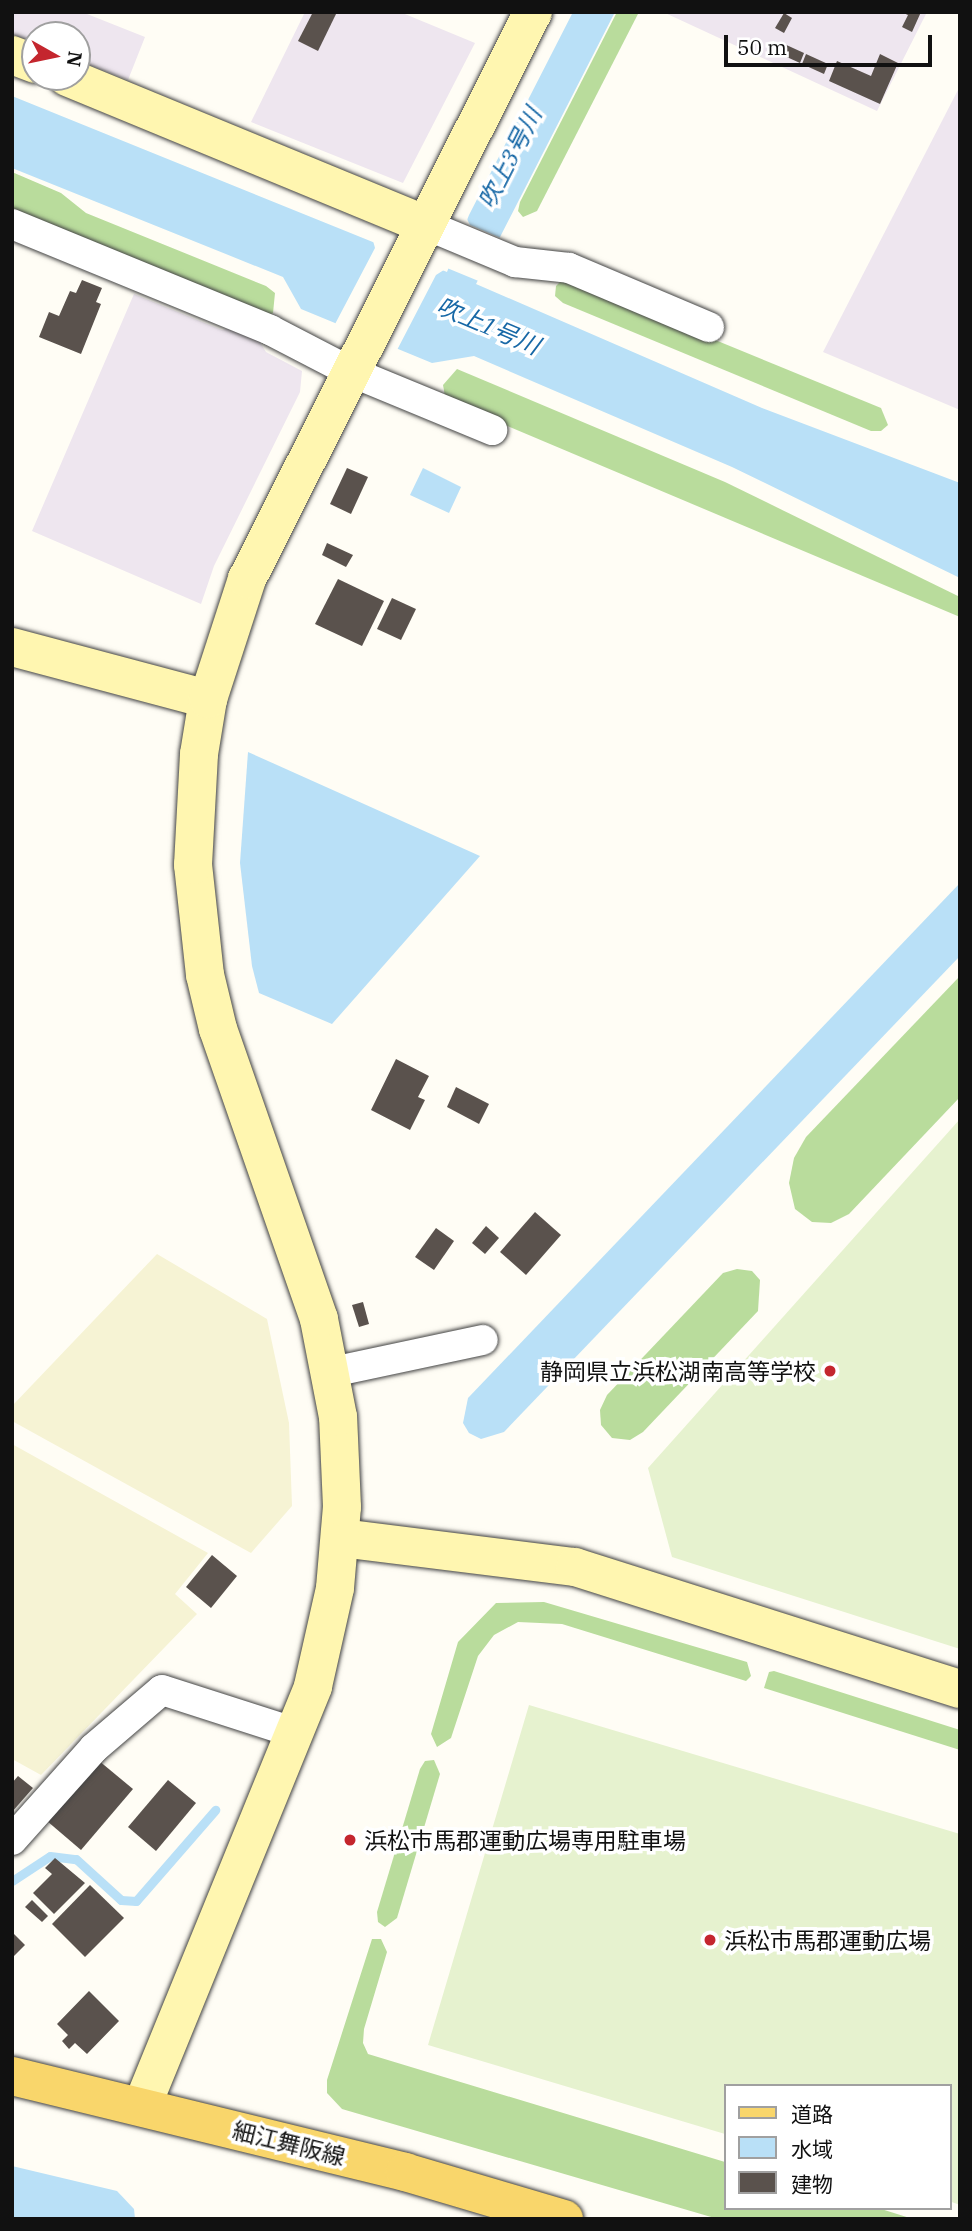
<!DOCTYPE html>
<meta charset="utf-8">
<style>
body{margin:0}
#map{position:relative;width:972px;height:2231px;overflow:hidden;background:#fffdf5;font-family:"IBM Plex Serif","Noto Sans JP",serif}
div>[style]{position:absolute}
[style*='--x']{left:calc(var(--x)*1px);top:calc(var(--y)*1px);width:calc(var(--w)*1px);rotate:calc(var(--a)*1deg)}
.industrial>*{inset:0;background:#eee6ef}
.farmland>*{inset:0;background:#f6f3d4}
.forest>*{inset:0;background:#b9dc9c}
.pitch>*{inset:0;background:#e6f2cf}
.water>*{inset:0;background:#b9e0f7}
.pier>*{inset:0;background:#fffdf5}
.stream>*{height:9px;margin:-4.5px;padding:0 4.5px;transform-origin:4.5px;border-radius:4.5px;background:#b9e0f7}
.building>*{inset:0;background:#5a524d}
.roads{filter:drop-shadow(0 0 2px #444) drop-shadow(0 0 2px #444)}
.street>*{height:30px;margin:-15px;padding:0 15px;transform-origin:15px;border-radius:15px;background:#fff}
.secondary>*{height:38px;margin:-19px;padding:0 19px;transform-origin:19px;border-radius:19px;background:#fff6b0}
.primary>*{height:38px;margin:-19px;padding:0 19px;transform-origin:19px;border-radius:19px;background:#f9d66b}
.dots>*{width:19px;height:19px;translate:-50% -50%;box-sizing:border-box;border:4px solid #fff;border-radius:50%}
span{translate:-50% -50%;white-space:nowrap;text-align:center;line-height:1.15;-webkit-text-stroke:7px #fff;paint-order:stroke}
.poi-label{font-size:23px;color:#111}
.right{translate:-100% -50%;text-align:right}
.left{translate:0 -50%;text-align:left}
.street-label{font-size:23px;color:#111}
.water-label{font-size:24px;color:#1768a6;font-style:italic}
.frame{position:absolute;inset:0;border:14px solid #111;pointer-events:none}
.legend{position:absolute;left:724px;top:2084px;width:228px;height:126px;box-sizing:border-box;background:#fff;border:2px solid #a0a0a0;margin:0;padding:9px 12px;list-style:none;font-size:21px;color:#111}
.legend li{display:flex;align-items:center;gap:14px;height:35px}
.legend b{width:35px;border:2px solid #a0a0a0}
.north{position:absolute;left:21px;top:21px;width:70px;height:70px;box-sizing:border-box;background:#fff;border:2px solid #a0a0a0;border-radius:50%;rotate:99deg;font-size:19px;font-weight:700;line-height:28px;text-align:center;color:#111}
.north::after{content:'';display:block;margin:auto;width:24px;height:32px;background:#c4262e;clip-path:polygon(50% 0,100% 100%,50% 72%,0 100%)}
.scale{position:absolute;left:724px;top:35px;width:208px;height:32px;box-sizing:border-box;border:4px solid #111;border-top:0;padding-left:9px;font-size:21px;line-height:24px;white-space:nowrap;color:#111;-webkit-text-stroke:5px #fff;paint-order:stroke}
</style>
<div id="map">
<div class="industrial">
<div style="clip-path:polygon(12px 12px,82px 12px,145px 37px,128px 80px,77px 60px,77px 35px,35px 35px,35px 43px,12px 34px)"></div>
<div style="clip-path:polygon(305px 12px,400px 12px,475px 43px,403px 183px,251px 122px)"></div>
<div style="clip-path:polygon(663px 12px,927px 12px,877px 111px)"></div>
<div style="clip-path:polygon(960px 86px,960px 410px,823px 352px)"></div>
<div style="clip-path:polygon(134px 294px,222px 330px,234px 327px,256px 336px,266px 352px,302px 371px,300px 392px,214px 566px,201px 604px,32px 531px)"></div>
</div>
<div class="farmland">
<div style="clip-path:polygon(157px 1254px,267px 1319px,289px 1423px,292px 1506px,251px 1553px,12px 1421px,12px 1406px)"></div>
<div style="clip-path:polygon(12px 1444px,208px 1553px,175px 1594px,197px 1614px,41px 1775px,12px 1759px)"></div>
</div>
<div class="forest">
<div style="clip-path:polygon(617px 12px,639px 12px,537px 211px,523px 217px,518px 211px,520px 202px)"></div>
<div style="clip-path:polygon(12px 172px,61px 193px,86px 213px,266px 286px,275px 293px,273px 313px,265px 317px,12px 217px)"></div>
<div style="clip-path:polygon(564px 278px,881px 408px,888px 425px,881px 431px,871px 431px,563px 303px,555px 296px,556px 286px)"></div>
<div style="clip-path:polygon(457px 369px,725px 482px,960px 597px,960px 617px,453px 403px,445px 396px,443px 385px)"></div>
<div style="clip-path:polygon(960px 976px,960px 1097px,849px 1214px,831px 1223px,812px 1222px,795px 1209px,789px 1183px,794px 1158px,806px 1137px)"></div>
<div style="clip-path:polygon(737px 1269px,752px 1271px,760px 1280px,758px 1311px,643px 1432px,630px 1440px,612px 1438px,601px 1425px,600px 1410px,607px 1395px,723px 1273px)"></div>
<div style="clip-path:polygon(544px 1602px,747px 1662px,751px 1676px,746px 1681px,562px 1624px,518px 1622px,494px 1635px,478px 1656px,451px 1738px,437px 1747px,431px 1734px,458px 1642px,496px 1603px)"></div>
<div style="clip-path:polygon(774px 1671px,960px 1730px,960px 1750px,764px 1688px,769px 1672px)"></div>
<div style="clip-path:polygon(434px 1760px,440px 1774px,397px 1918px,385px 1927px,378px 1922px,377px 1912px,420px 1769px,425px 1761px)"></div>
<div style="clip-path:polygon(372px 1939px,381px 1939px,387px 1952px,364px 2029px,363px 2043px,368px 2054px,725px 2162px,725px 2208px,878px 2208px,913px 2219px,718px 2219px,342px 2109px,327px 2093px,327px 2080px)"></div>
</div>
<div class="pitch">
<div style="clip-path:polygon(960px 1119px,960px 1649px,672px 1557px,648px 1468px)"></div>
<div style="clip-path:polygon(529px 1705px,960px 1834px,960px 2205px,949px 2201px,949px 2086px,725px 2086px,725px 2134px,428px 2045px)"></div>
</div>
<div class="water">
<div style="clip-path:polygon(573px 12px,615px 12px,476px 284px,762px 408px,960px 483px,960px 578px,732px 467px,474px 356px,432px 363px,301px 309px,283px 277px,12px 168px,12px 96px,447px 272px,469px 215px)"></div>
<div style="clip-path:polygon(423px 468px,461px 487px,449px 513px,410px 495px)"></div>
<div style="clip-path:polygon(248px 752px,480px 856px,332px 1024px,259px 993px,252px 966px,240px 863px)"></div>
<div style="clip-path:polygon(960px 883px,960px 956px,504px 1432px,481px 1439px,469px 1433px,463px 1423px,468px 1398px)"></div>
<div style="clip-path:polygon(12px 2166px,117px 2191px,134px 2209px,135px 2219px,12px 2219px)"></div>
</div>
<div class="pier">
<div style="clip-path:polygon(466px 217px,470px 225px,503px 239px,481px 282px,447px 268px,436px 275px,396px 352px,334px 326px,375px 248px,372px 237px,446px 268px)"></div>
</div>
<div class="stream">
<div style="--x:12;--y:1881;--w:45;--a:-33.3"></div>
<div style="--x:50;--y:1856;--w:26;--a:7"></div>
<div style="--x:76;--y:1859;--w:61;--a:42.3"></div>
<div style="--x:121;--y:1900;--w:15;--a:4"></div>
<div style="--x:136;--y:1901;--w:121;--a:-49"></div>
</div>
<div class="building">
<div style="clip-path:polygon(313px 12px,337px 12px,318px 51px,298px 41px)"></div>
<div style="clip-path:polygon(901px 12px,921px 12px,912px 32px,902px 27px,908px 15px)"></div>
<div style="clip-path:polygon(784px 13px,792px 18px,784px 33px,775px 28px)"></div>
<div style="clip-path:polygon(782px 43px,804px 53px,800px 63px,778px 53px)"></div>
<div style="clip-path:polygon(806px 54px,828px 64px,824px 74px,802px 64px)"></div>
<div style="clip-path:polygon(880px 54px,898px 63px,880px 104px,829px 81px,837px 61px,871px 76px)"></div>
<div style="clip-path:polygon(82px 280px,102px 288px,96px 302px,101px 304px,81px 354px,39px 337px,49px 312px,59px 316px,70px 291px,76px 293px)"></div>
<div style="clip-path:polygon(347px 468px,368px 477px,351px 514px,330px 504px)"></div>
<div style="clip-path:polygon(327px 543px,353px 555px,346px 567px,322px 555px)"></div>
<div style="clip-path:polygon(338px 579px,384px 601px,362px 646px,315px 624px)"></div>
<div style="clip-path:polygon(392px 598px,416px 609px,401px 640px,377px 629px)"></div>
<div style="clip-path:polygon(396px 1059px,429px 1076px,418px 1097px,425px 1100px,410px 1130px,371px 1110px)"></div>
<div style="clip-path:polygon(456px 1087px,489px 1104px,479px 1124px,447px 1107px)"></div>
<div style="clip-path:polygon(535px 1212px,561px 1235px,526px 1275px,500px 1252px)"></div>
<div style="clip-path:polygon(486px 1226px,499px 1238px,485px 1254px,472px 1243px)"></div>
<div style="clip-path:polygon(436px 1228px,454px 1241px,434px 1270px,415px 1257px)"></div>
<div style="clip-path:polygon(363px 1302px,369px 1324px,359px 1327px,352px 1305px)"></div>
<div style="clip-path:polygon(212px 1555px,237px 1576px,211px 1608px,186px 1587px)"></div>
<div style="clip-path:polygon(98px 1760px,133px 1789px,81px 1850px,47px 1821px)"></div>
<div style="clip-path:polygon(18px 1776px,33px 1788px,12px 1812px,12px 1783px)"></div>
<div style="clip-path:polygon(168px 1780px,196px 1803px,156px 1851px,128px 1827px)"></div>
<div style="clip-path:polygon(55px 1858px,85px 1883px,54px 1914px,33px 1893px,52px 1874px,45px 1868px)"></div>
<div style="clip-path:polygon(90px 1885px,124px 1918px,85px 1957px,52px 1924px)"></div>
<div style="clip-path:polygon(32px 1900px,48px 1916px,42px 1922px,25px 1907px)"></div>
<div style="clip-path:polygon(12px 1932px,25px 1945px,12px 1958px)"></div>
<div style="clip-path:polygon(89px 1991px,119px 2021px,87px 2054px,75px 2043px,69px 2049px,62px 2041px,68px 2035px,57px 2024px)"></div>
</div>
<div class="roads">
<div class="street">
<div style="--x:12;--y:224;--w:279;--a:22.3"></div>
<div style="--x:270;--y:330;--w:89;--a:27.4"></div>
<div style="--x:349;--y:371;--w:155;--a:22.4"></div>
<div style="--x:424;--y:224;--w:99;--a:22.7"></div>
<div style="--x:515;--y:262;--w:54;--a:6.3"></div>
<div style="--x:569;--y:268;--w:152;--a:22.9"></div>
<div style="--x:332;--y:1372;--w:154;--a:-12"></div>
<div style="--x:12;--y:1840;--w:123;--a:-48.3"></div>
<div style="--x:94;--y:1748;--w:89;--a:-40.5"></div>
<div style="--x:162;--y:1690;--w:141;--a:17.8"></div>
</div>
<div class="secondary">
<div style="--x:12;--y:55;--w:25;--a:21"></div>
<div style="--x:67;--y:77;--w:386;--a:22.4"></div>
<div style="--x:12;--y:647;--w:203;--a:14.9"></div>
<div style="--x:341;--y:1538;--w:236;--a:7.1"></div>
<div style="--x:575;--y:1567;--w:404;--a:17.6"></div>
<div style="--x:142;--y:2106;--w:453;--a:-67.8"></div>
<div style="--x:313;--y:1686;--w:100;--a:-77.3"></div>
<div style="--x:335;--y:1588;--w:81;--a:-85.1"></div>
<div style="--x:342;--y:1507;--w:90;--a:-92.5"></div>
<div style="--x:338;--y:1417;--w:100;--a:-101"></div>
<div style="--x:319;--y:1319;--w:307;--a:-109.2"></div>
<div style="--x:218;--y:1029;--w:56;--a:-103.5"></div>
<div style="--x:205;--y:975;--w:111;--a:-96.2"></div>
<div style="--x:193;--y:865;--w:111;--a:-86.9"></div>
<div style="--x:199;--y:754;--w:56;--a:-80.7"></div>
<div style="--x:208;--y:699;--w:126;--a:-72"></div>
<div style="--x:247;--y:579;--w:635;--a:-63.23"></div>
</div>
<div class="primary">
<div style="--x:12;--y:2076;--w:405;--a:13.7"></div>
<div style="--x:405;--y:2172;--w:166;--a:16.5"></div>
</div>
</div>
<div class="dots">
<div style="left:830px;top:1371px;background:#c4262e"></div>
<div style="left:350px;top:1840px;background:#c4262e"></div>
<div style="left:710px;top:1940px;background:#c4262e"></div>
</div>
<div class="poi-label">
<span class="right" style="left:816px;top:1371px">静岡県立浜松湖南高等学校</span>
<span class="left" style="left:364px;top:1840px">浜松市馬郡運動広場専用駐車場</span>
<span class="left" style="left:724px;top:1940px">浜松市馬郡運動広場</span>
</div>
<div class="street-label">
<span style="left:289px;top:2143px;rotate:14deg">細江舞阪線</span>
</div>
<div class="water-label">
<span style="left:510px;top:158px;rotate:-63deg">吹上3号川</span>
<span style="left:488px;top:326px;rotate:23deg">吹上1号川</span>
</div>
<div class="frame"></div>
<ul class="legend">
<li><b style="height:9px;background:#f9d66b"></b>道路</li>
<li><b style="height:19px;background:#b9e0f7"></b>水域</li>
<li><b style="height:19px;background:#5a524d"></b>建物</li>
</ul>
<div class="north">N</div>
<div class="scale">50 m</div>
</div>
